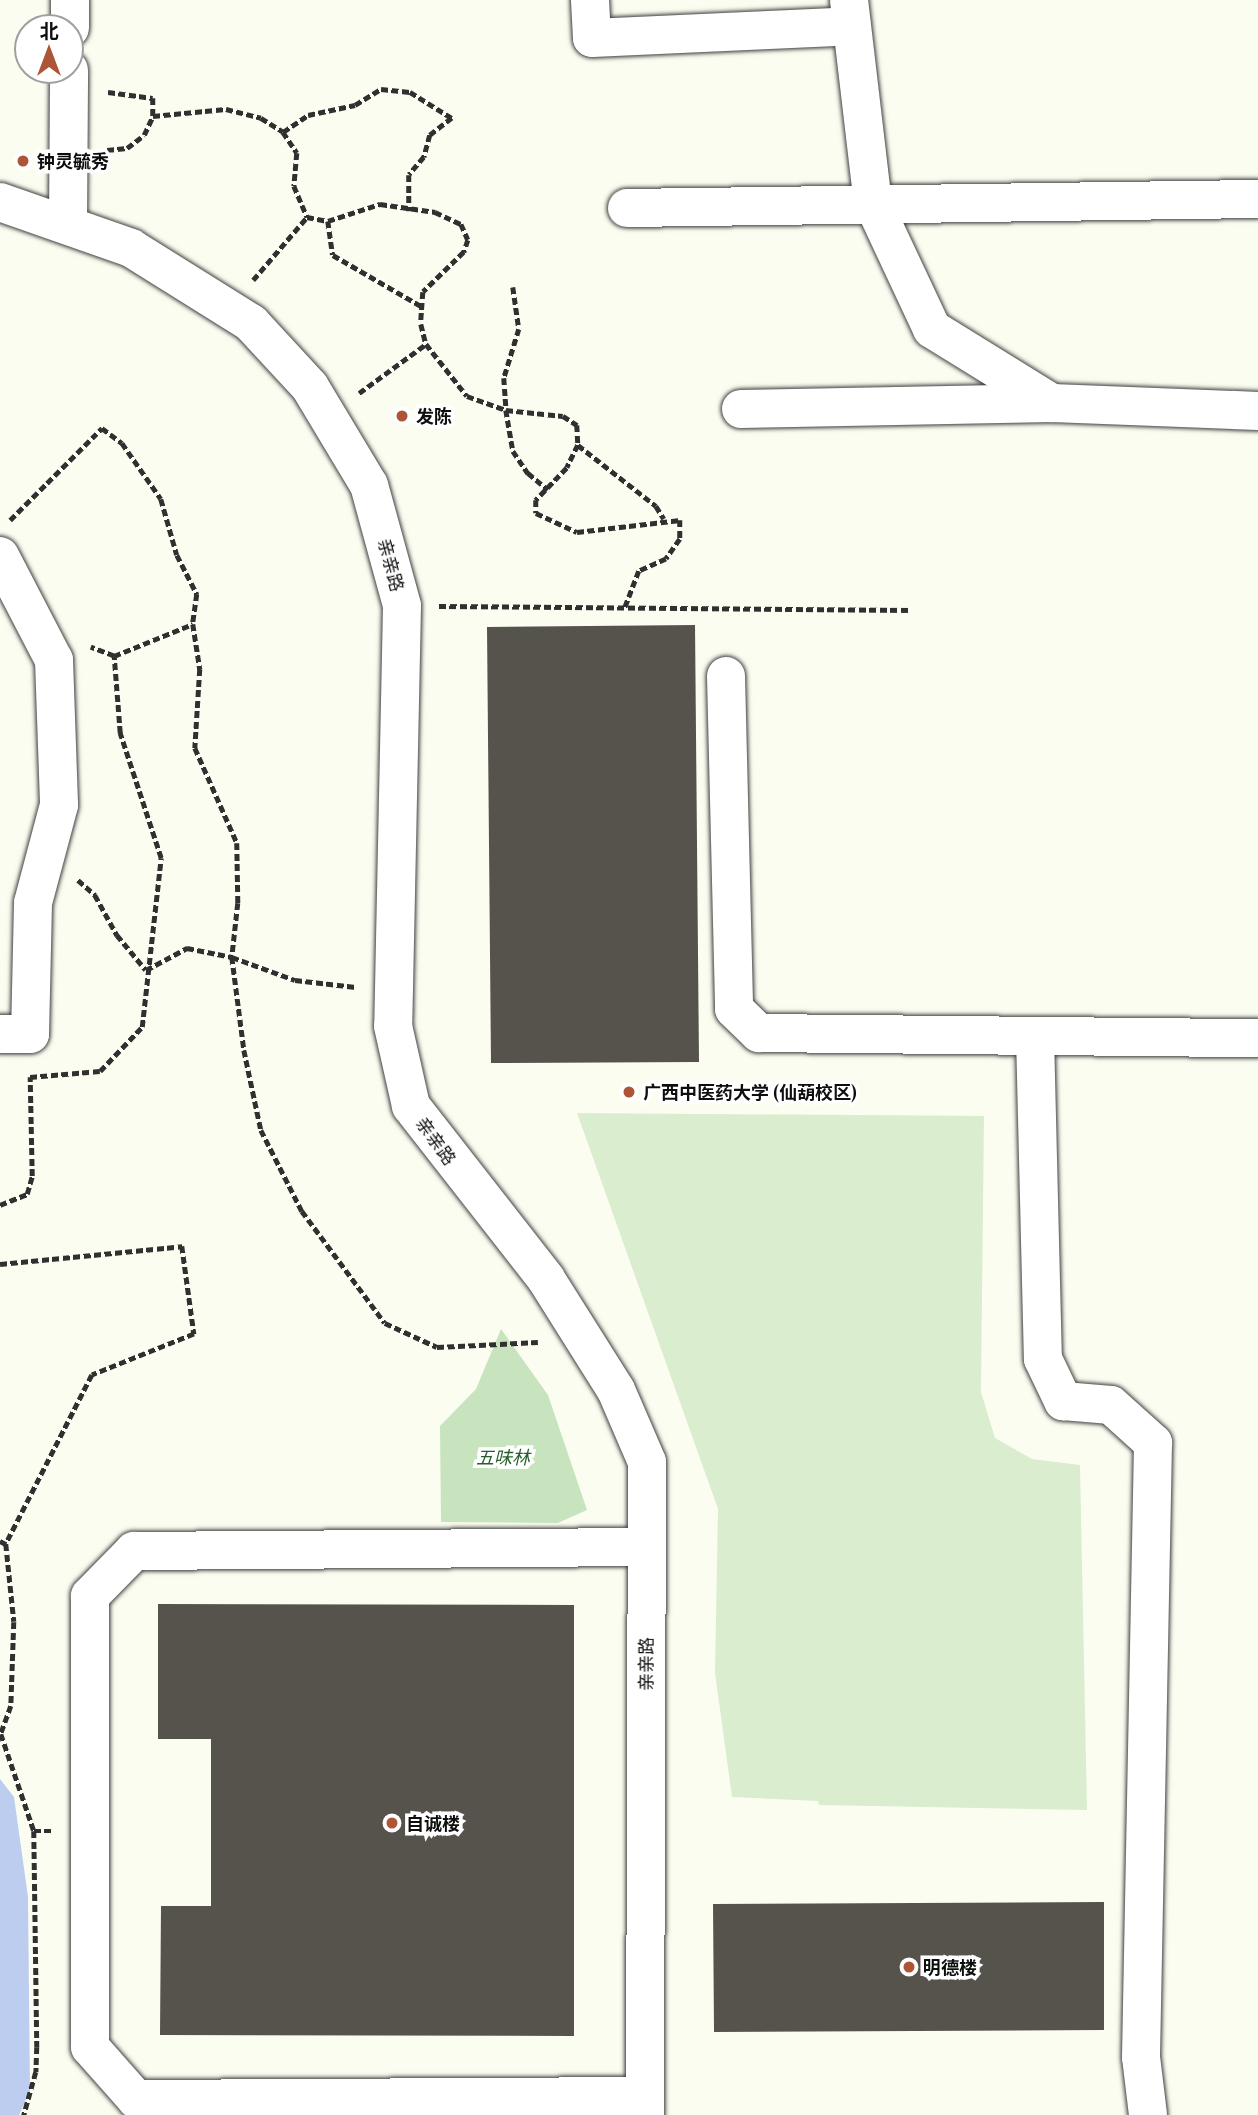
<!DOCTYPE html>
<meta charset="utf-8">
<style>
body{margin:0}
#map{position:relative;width:1258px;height:2115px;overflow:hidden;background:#fcfdf1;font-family:"Playfair Display","Noto Sans SC",serif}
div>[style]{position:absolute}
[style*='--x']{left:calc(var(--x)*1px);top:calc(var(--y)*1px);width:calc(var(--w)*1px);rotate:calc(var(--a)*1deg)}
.green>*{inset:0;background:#c7e4be}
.pitch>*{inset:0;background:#daedcf}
.water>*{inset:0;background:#bccdef}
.building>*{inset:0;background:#56534c}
.path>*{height:4.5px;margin-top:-2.25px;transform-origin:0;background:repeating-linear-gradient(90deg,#303030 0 7px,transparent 0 10.5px)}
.roads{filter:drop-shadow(0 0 2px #414141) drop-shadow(0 0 2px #414141)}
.minor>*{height:38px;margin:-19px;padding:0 19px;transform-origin:19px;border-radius:19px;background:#fff}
.dots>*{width:19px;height:19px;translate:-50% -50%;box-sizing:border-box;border:4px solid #fff;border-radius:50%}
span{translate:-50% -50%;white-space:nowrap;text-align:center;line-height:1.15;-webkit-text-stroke:7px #fff;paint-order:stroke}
.poi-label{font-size:18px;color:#0e0e0e;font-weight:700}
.left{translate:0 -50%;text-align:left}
.street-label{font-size:18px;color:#0e0e0e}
.park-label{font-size:18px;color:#265f2b;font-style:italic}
.north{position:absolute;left:14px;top:14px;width:70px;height:70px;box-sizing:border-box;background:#fff;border:2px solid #9f9f9f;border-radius:50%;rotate:0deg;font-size:19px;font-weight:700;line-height:28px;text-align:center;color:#0e0e0e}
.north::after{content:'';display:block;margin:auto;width:24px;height:32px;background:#ae5437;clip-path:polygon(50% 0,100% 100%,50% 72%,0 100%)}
</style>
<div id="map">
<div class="green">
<div style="clip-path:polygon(501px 1329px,548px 1395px,587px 1510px,558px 1523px,441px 1522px,440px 1426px,476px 1389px)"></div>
</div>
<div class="pitch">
<div style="clip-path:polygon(577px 1113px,984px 1116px,981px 1392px,995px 1438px,1032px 1459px,1080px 1465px,1087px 1810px,819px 1805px,818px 1801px,732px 1797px,715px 1673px,718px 1509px)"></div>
</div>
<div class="water">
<div style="clip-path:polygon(0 1779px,14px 1797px,28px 1897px,30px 2091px,19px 2115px,0 2115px)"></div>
</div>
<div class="building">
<div style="clip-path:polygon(695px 625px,699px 1062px,491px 1063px,487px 627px)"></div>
<div style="clip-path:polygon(158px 1604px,574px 1605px,574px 2036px,160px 2035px,161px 1906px,211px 1906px,211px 1739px,158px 1739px)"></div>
<div style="clip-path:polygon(1104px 1902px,1104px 2030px,714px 2032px,713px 1904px)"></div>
</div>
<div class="path">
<div style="--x:108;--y:92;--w:45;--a:7.6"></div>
<div style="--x:153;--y:98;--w:18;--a:90"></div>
<div style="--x:153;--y:116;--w:73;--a:-5.5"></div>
<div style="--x:226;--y:109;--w:36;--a:14"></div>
<div style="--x:261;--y:118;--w:26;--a:32"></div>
<div style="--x:283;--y:132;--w:25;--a:56"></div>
<div style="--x:297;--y:153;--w:33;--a:95"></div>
<div style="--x:294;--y:186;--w:34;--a:67"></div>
<div style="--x:307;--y:217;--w:21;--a:11"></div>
<div style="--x:328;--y:221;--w:55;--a:-18.1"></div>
<div style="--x:380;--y:204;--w:56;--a:8.3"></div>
<div style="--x:435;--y:212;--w:29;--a:25"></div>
<div style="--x:461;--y:224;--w:17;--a:66"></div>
<div style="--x:468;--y:240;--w:13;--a:108"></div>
<div style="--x:464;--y:252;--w:57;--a:135.7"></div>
<div style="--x:423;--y:292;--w:32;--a:94"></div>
<div style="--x:421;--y:324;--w:21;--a:76"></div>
<div style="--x:426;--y:344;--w:66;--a:51.7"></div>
<div style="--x:467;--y:396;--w:41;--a:19.7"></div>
<div style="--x:506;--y:410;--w:57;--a:6"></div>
<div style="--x:563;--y:416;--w:17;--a:33"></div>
<div style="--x:577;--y:425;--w:20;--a:87"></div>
<div style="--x:578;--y:445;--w:25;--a:116"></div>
<div style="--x:567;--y:468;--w:45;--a:134.1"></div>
<div style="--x:536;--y:500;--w:13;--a:90"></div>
<div style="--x:536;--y:513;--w:45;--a:24.9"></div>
<div style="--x:577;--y:532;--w:104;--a:-6.6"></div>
<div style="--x:680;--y:520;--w:19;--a:90"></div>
<div style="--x:680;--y:539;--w:24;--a:125"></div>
<div style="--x:666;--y:559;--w:30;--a:156"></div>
<div style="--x:639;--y:571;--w:40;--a:111"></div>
<div style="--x:283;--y:132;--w:30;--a:-34"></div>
<div style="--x:308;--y:115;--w:48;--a:-12"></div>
<div style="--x:355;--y:105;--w:31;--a:-32"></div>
<div style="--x:381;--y:89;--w:29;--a:6"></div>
<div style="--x:410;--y:92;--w:49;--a:31.8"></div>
<div style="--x:452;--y:118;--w:28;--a:142"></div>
<div style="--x:430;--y:135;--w:23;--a:105"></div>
<div style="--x:424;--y:157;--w:23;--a:130"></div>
<div style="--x:409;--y:175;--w:36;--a:90"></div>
<div style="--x:107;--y:150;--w:20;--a:-6"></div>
<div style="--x:127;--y:148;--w:21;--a:-37"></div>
<div style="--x:144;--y:135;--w:21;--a:-65"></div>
<div style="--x:328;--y:221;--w:34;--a:82"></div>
<div style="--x:333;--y:255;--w:102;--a:30.1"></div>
<div style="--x:253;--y:280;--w:83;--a:-49.4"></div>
<div style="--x:513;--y:287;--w:42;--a:81.9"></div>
<div style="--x:519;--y:329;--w:51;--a:107"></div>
<div style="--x:504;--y:378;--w:32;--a:86"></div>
<div style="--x:506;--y:410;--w:42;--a:80.3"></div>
<div style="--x:513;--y:451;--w:27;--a:56"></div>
<div style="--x:528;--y:473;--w:26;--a:40"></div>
<div style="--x:359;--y:393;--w:83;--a:-36.2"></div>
<div style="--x:578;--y:445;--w:99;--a:38"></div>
<div style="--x:656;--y:506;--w:15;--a:58"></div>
<div style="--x:10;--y:520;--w:130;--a:-45"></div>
<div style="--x:102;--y:428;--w:25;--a:37"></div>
<div style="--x:122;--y:443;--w:68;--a:55.1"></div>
<div style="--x:161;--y:499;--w:58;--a:74.1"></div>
<div style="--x:177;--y:555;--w:44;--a:62.9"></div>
<div style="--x:197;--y:594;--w:30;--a:98"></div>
<div style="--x:439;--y:606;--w:472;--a:0.5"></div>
<div style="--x:114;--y:656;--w:85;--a:-22.1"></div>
<div style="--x:193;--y:624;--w:46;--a:81.2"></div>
<div style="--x:200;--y:669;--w:79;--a:93.6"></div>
<div style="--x:195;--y:748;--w:104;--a:66.1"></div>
<div style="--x:237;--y:843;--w:60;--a:89"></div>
<div style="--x:238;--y:903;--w:54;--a:96.3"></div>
<div style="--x:232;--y:957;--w:94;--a:82.6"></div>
<div style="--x:244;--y:1050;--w:82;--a:78"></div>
<div style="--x:261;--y:1130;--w:91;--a:63.2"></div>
<div style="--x:302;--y:1211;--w:139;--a:53.5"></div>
<div style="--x:385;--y:1323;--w:57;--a:24.8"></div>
<div style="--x:437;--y:1347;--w:101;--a:-2.8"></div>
<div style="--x:78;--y:880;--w:23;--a:41"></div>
<div style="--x:95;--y:895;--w:46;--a:61.2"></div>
<div style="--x:117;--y:935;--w:45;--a:50.4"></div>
<div style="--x:146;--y:970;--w:47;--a:-28.2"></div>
<div style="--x:187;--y:948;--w:46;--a:11.3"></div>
<div style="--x:232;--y:957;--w:67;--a:20.1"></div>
<div style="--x:295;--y:980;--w:61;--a:6.5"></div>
<div style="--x:30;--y:1077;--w:70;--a:-4.9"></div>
<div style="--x:100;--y:1071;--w:61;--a:-46.3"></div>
<div style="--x:142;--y:1027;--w:170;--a:-83.6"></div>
<div style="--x:161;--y:858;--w:132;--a:-108.2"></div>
<div style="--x:120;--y:733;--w:77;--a:-94.5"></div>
<div style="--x:114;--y:656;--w:25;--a:-159"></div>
<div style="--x:0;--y:1205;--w:29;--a:-22"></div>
<div style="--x:27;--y:1194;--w:19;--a:-74"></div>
<div style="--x:32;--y:1176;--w:99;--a:-91.2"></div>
<div style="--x:0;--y:1264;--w:183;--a:-5.6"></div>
<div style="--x:182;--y:1246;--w:89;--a:82.2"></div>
<div style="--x:194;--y:1334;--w:110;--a:158.1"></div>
<div style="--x:92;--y:1375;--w:190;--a:117"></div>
<div style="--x:0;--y:1541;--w:7;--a:27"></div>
<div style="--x:6;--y:1544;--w:78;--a:84.1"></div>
<div style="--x:14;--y:1622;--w:84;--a:92"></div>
<div style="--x:11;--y:1706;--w:30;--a:110"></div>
<div style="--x:1;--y:1734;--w:102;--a:71.2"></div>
<div style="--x:34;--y:1831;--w:216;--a:89.2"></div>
<div style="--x:37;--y:2047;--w:25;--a:92"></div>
<div style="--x:36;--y:2072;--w:45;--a:105.6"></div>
<div style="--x:34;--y:1831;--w:17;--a:0"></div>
</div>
<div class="roads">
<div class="minor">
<div style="--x:590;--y:0;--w:38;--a:87"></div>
<div style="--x:592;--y:38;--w:260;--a:-2.6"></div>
<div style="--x:849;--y:0;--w:204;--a:83.3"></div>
<div style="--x:873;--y:203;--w:139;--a:64.9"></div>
<div style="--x:932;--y:329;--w:141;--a:31.7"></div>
<div style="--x:1052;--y:403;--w:206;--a:2.2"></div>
<div style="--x:70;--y:28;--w:28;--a:-90"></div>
<div style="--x:0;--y:202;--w:139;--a:19.3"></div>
<div style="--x:131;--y:248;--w:142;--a:32"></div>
<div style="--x:251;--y:323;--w:87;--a:47.3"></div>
<div style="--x:310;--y:387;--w:114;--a:59"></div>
<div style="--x:369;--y:485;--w:125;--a:74.7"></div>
<div style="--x:402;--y:606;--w:420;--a:91.2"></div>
<div style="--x:393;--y:1026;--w:82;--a:77.3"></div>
<div style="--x:411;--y:1106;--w:219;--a:52"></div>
<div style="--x:546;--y:1279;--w:131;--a:57.8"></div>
<div style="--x:616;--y:1390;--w:78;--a:66.7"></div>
<div style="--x:647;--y:1462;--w:653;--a:90.18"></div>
<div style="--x:627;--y:208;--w:631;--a:-0.82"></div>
<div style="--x:68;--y:225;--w:155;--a:-89.6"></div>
<div style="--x:741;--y:409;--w:311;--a:-1.1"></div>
<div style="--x:0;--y:556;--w:117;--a:62.6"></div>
<div style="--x:54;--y:660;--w:145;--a:88"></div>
<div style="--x:59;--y:805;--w:101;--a:104.9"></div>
<div style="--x:33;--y:903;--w:131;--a:91.3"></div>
<div style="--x:30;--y:1034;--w:30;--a:180"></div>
<div style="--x:726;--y:676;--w:333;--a:88.6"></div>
<div style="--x:734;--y:1009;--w:35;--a:44"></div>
<div style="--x:759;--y:1033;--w:499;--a:0.6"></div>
<div style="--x:1035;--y:1036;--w:323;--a:88.6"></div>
<div style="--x:1043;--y:1359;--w:47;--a:64.5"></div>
<div style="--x:1063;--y:1401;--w:48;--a:4.8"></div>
<div style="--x:1111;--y:1405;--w:57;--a:42.1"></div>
<div style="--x:1153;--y:1443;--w:614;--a:91.12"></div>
<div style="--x:1141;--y:2057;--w:58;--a:83.1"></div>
<div style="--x:645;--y:2096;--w:509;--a:179.66"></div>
<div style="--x:136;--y:2099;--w:69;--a:-131.5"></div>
<div style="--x:90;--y:2047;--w:451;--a:-90"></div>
<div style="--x:90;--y:1596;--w:63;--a:-45.6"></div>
<div style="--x:134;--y:1551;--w:513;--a:-0.45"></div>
</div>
</div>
<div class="dots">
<div style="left:23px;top:161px;background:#ae5437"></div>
<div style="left:402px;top:416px;background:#ae5437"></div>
<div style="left:629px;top:1092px;background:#ae5437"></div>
<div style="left:392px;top:1823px;background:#ae5437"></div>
<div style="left:909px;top:1967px;background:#ae5437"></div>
</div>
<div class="poi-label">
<span class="left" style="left:37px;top:161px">钟灵毓秀</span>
<span class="left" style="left:416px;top:416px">发陈</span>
<span class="left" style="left:643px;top:1092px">广西中医药大学 (仙葫校区)</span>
<span class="left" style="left:406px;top:1823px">自诚楼</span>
<span class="left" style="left:923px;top:1967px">明德楼</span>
</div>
<div class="street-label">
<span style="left:391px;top:565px;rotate:75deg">亲亲路</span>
<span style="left:436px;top:1141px;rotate:54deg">亲亲路</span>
<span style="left:646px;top:1664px;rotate:-90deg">亲亲路</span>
</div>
<div class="park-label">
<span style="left:503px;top:1457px">五味林</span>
</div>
<div class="north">北</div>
</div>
